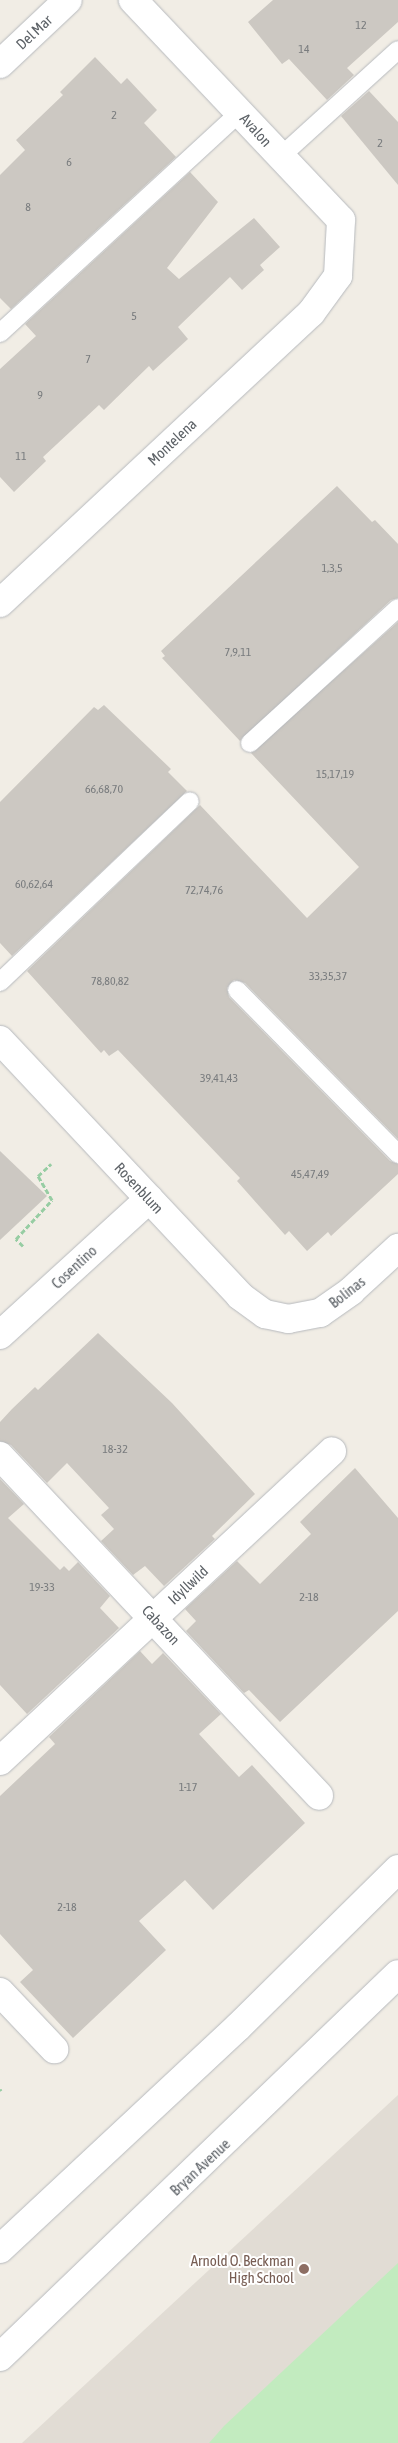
<!DOCTYPE html>
<style>
body{margin:0}
#map{position:relative;width:398px;height:2443px;overflow:hidden;background:#f1ede5;font-family:"Asap Condensed",sans-serif}
div>[style]{position:absolute}
[style*='--x']{left:calc(var(--x)*1px);top:calc(var(--y)*1px);width:calc(var(--w)*1px);rotate:calc(var(--a)*1deg)}
.education>*{inset:0;background:#e1dcd4}
.green>*{inset:0;background:#c2ebbf}
.building>*{inset:0;background:#ccc8c2}
.path>*{height:3px;margin-top:-1.5px;transform-origin:0;background:repeating-linear-gradient(90deg,#97cda3 0 5px,transparent 0 7.5px)}
.roads{filter:drop-shadow(0 0 1px #b6b9bd) drop-shadow(0 0 1px #b6b9bd)}
.lane>*{height:18px;margin:-9px;padding:0 9px;transform-origin:9px;border-radius:9px;background:#fff}
.street>*{height:28px;margin:-14px;padding:0 14px;transform-origin:14px;border-radius:14px;background:#fff}
.secondary>*{height:28px;margin:-14px;padding:0 14px;transform-origin:14px;border-radius:14px;background:#fff}
.dots>*{width:14px;height:14px;translate:-50% -50%;box-sizing:border-box;border:2px solid #fff;border-radius:50%}
span{translate:-50% -50%;white-space:nowrap;text-align:center;line-height:1.15;-webkit-text-stroke:4px #fff;paint-order:stroke}
.number-label{font-size:12px;color:#797c7e}
.number-label span{-webkit-text-stroke-width:0}
.street-label{font-size:15px;color:#5d6267}
.education-label{font-size:15px;color:#785e54}
.right{translate:-100% -50%;text-align:right}
</style>
<div id="map">
<div class="education">
<div style="clip-path:polygon(398px 2095px,398px 2443px,22px 2443px)"></div>
</div>
<div class="green">
<div style="clip-path:polygon(398px 2263px,398px 2443px,209px 2443px,224px 2426px)"></div>
</div>
<div class="building">
<div style="clip-path:polygon(273px 0,398px 0,398px 22px,347px 68px,354px 75px,327px 100px,289px 59px,282px 64px,248px 22px)"></div>
<div style="clip-path:polygon(95px 57px,121px 84px,127px 78px,157px 110px,144px 123px,176px 157px,11px 309px,0 298px,0 175px,25px 150px,16px 140px,63px 95px,60px 92px)"></div>
<div style="clip-path:polygon(369px 91px,398px 122px,398px 185px,341px 116px)"></div>
<div style="clip-path:polygon(190px 172px,218px 202px,167px 268px,179px 279px,254px 218px,280px 247px,260px 265px,264px 270px,242px 290px,230px 277px,178px 327px,188px 339px,153px 371px,149px 366px,104px 410px,99px 405px,43px 457px,46px 461px,14px 492px,0 477px,0 369px,36px 336px,25px 324px)"></div>
<div style="clip-path:polygon(337px 486px,372px 522px,375px 520px,398px 544px,398px 598px,391px 600px,240px 741px,162px 658px,165px 656px,161px 651px)"></div>
<div style="clip-path:polygon(398px 622px,398px 1139px,245px 983px,234px 980px,227px 988px,229px 997px,390px 1161px,398px 1164px,398px 1174px,331px 1236px,328px 1232px,307px 1251px,289px 1231px,285px 1235px,237px 1181px,240px 1178px,118px 1050px,109px 1056px,104px 1050px,101px 1053px,27px 971px,200px 805px,307px 918px,359px 867px,251px 753px)"></div>
<div style="clip-path:polygon(104px 705px,171px 769px,168px 772px,187px 791px,12px 956px,0 943px,0 802px,94px 707px,98px 710px)"></div>
<div style="clip-path:polygon(0 1151px,47px 1196px,0 1240px)"></div>
<div style="clip-path:polygon(98px 1333px,172px 1403px,255px 1494px,212px 1536px,215px 1539px,164px 1586px,145px 1566px,133px 1575px,101px 1541px,114px 1529px,101px 1515px,109px 1508px,67px 1463px,47px 1483px,11px 1445px,0 1441px,0 1422px,12px 1409px,35px 1387px,38px 1390px)"></div>
<div style="clip-path:polygon(355px 1468px,398px 1518px,398px 1611px,280px 1722px,249px 1690px,244px 1693px,186px 1631px,196px 1621px,185px 1609px,237px 1561px,260px 1584px,311px 1534px,300px 1522px)"></div>
<div style="clip-path:polygon(0 1479px,24px 1504px,8px 1518px,60px 1570px,64px 1566px,69px 1571px,78px 1562px,110px 1596px,100px 1608px,119px 1628px,27px 1714px,0 1685px)"></div>
<div style="clip-path:polygon(140px 1651px,152px 1664px,163px 1653px,221px 1714px,199px 1734px,239px 1777px,252px 1765px,305px 1823px,213px 1910px,185px 1880px,139px 1921px,166px 1950px,73px 2038px,20px 1982px,33px 1970px,0 1934px,0 1796px,55px 1744px,49px 1737px)"></div>
</div>
<div class="path">
<div style="--x:23;--y:1246;--w:10;--a:-135"></div>
<div style="--x:16;--y:1239;--w:53;--a:-47.3"></div>
<div style="--x:52;--y:1200;--w:28;--a:-120"></div>
<div style="--x:38;--y:1176;--w:18;--a:-43"></div>
<div style="--x:0;--y:2089;--w:2;--a:63"></div>
</div>
<div class="roads">
<div class="lane">
<div style="--x:280;--y:157;--w:159;--a:-42.2"></div>
<div style="--x:0;--y:333;--w:326;--a:-42.6"></div>
<div style="--x:250;--y:743;--w:200;--a:-42.4"></div>
<div style="--x:0;--y:982;--w:262;--a:-43.6"></div>
<div style="--x:237;--y:990;--w:230;--a:45.5"></div>
</div>
<div class="street">
<div style="--x:0;--y:64;--w:93;--a:-43.3"></div>
<div style="--x:0;--y:603;--w:425;--a:-43"></div>
<div style="--x:311;--y:313;--w:46;--a:-53.9"></div>
<div style="--x:338;--y:276;--w:56;--a:-86.9"></div>
<div style="--x:341;--y:220;--w:303;--a:-133.4"></div>
<div style="--x:288;--y:1319;--w:33;--a:-11"></div>
<div style="--x:320;--y:1313;--w:38;--a:-35"></div>
<div style="--x:351;--y:1291;--w:64;--a:-42.5"></div>
<div style="--x:0;--y:1335;--w:202;--a:-42.4"></div>
<div style="--x:0;--y:1456;--w:466;--a:46.8"></div>
<div style="--x:0;--y:1761;--w:454;--a:-43"></div>
<div style="--x:0;--y:1992;--w:79;--a:46.5"></div>
</div>
<div class="secondary">
<div style="--x:0;--y:1040;--w:351;--a:46.8"></div>
<div style="--x:240;--y:1296;--w:31;--a:36"></div>
<div style="--x:265;--y:1314;--w:24;--a:12"></div>
<div style="--x:0;--y:2249;--w:325;--a:-43"></div>
<div style="--x:238;--y:2027;--w:225;--a:-44.6"></div>
<div style="--x:0;--y:2357;--w:552;--a:-43.9"></div>
</div>
</div>
<div class="dots">
<div style="left:304px;top:2269px;background:#8d6e63"></div>
</div>
<div class="number-label">
<span style="left:361px;top:26px">12</span>
<span style="left:304px;top:50px">14</span>
<span style="left:114px;top:116px">2</span>
<span style="left:380px;top:144px">2</span>
<span style="left:69px;top:163px">6</span>
<span style="left:28px;top:208px">8</span>
<span style="left:134px;top:317px">5</span>
<span style="left:88px;top:360px">7</span>
<span style="left:40px;top:396px">9</span>
<span style="left:21px;top:457px">11</span>
<span style="left:332px;top:569px">1,3,5</span>
<span style="left:238px;top:653px">7,9,11</span>
<span style="left:335px;top:775px">15,17,19</span>
<span style="left:104px;top:790px">66,68,70</span>
<span style="left:34px;top:885px">60,62,64</span>
<span style="left:204px;top:891px">72,74,76</span>
<span style="left:328px;top:977px">33,35,37</span>
<span style="left:110px;top:982px">78,80,82</span>
<span style="left:219px;top:1079px">39,41,43</span>
<span style="left:310px;top:1175px">45,47,49</span>
<span style="left:115px;top:1450px">18-32</span>
<span style="left:42px;top:1588px">19-33</span>
<span style="left:309px;top:1598px">2-18</span>
<span style="left:188px;top:1788px">1-17</span>
<span style="left:67px;top:1908px">2-18</span>
</div>
<div class="street-label">
<span style="left:34px;top:32px;rotate:-43deg">Del Mar</span>
<span style="left:256px;top:130px;rotate:48deg">Avalon</span>
<span style="left:172px;top:442px;rotate:-43deg">Montelena</span>
<span style="left:139px;top:1188px;rotate:47deg">Rosenblum</span>
<span style="left:74px;top:1267px;rotate:-43deg">Cosentino</span>
<span style="left:347px;top:1292px;rotate:-38deg">Bolinas</span>
<span style="left:188px;top:1585px;rotate:-43deg">Idyllwild</span>
<span style="left:161px;top:1625px;rotate:47deg">Cabazon</span>
<span style="left:200px;top:2167px;rotate:-43deg">Bryan Avenue</span>
</div>
<div class="education-label">
<span class="right" style="left:294px;top:2269px">Arnold O. Beckman<br>High School</span>
</div>
</div>
